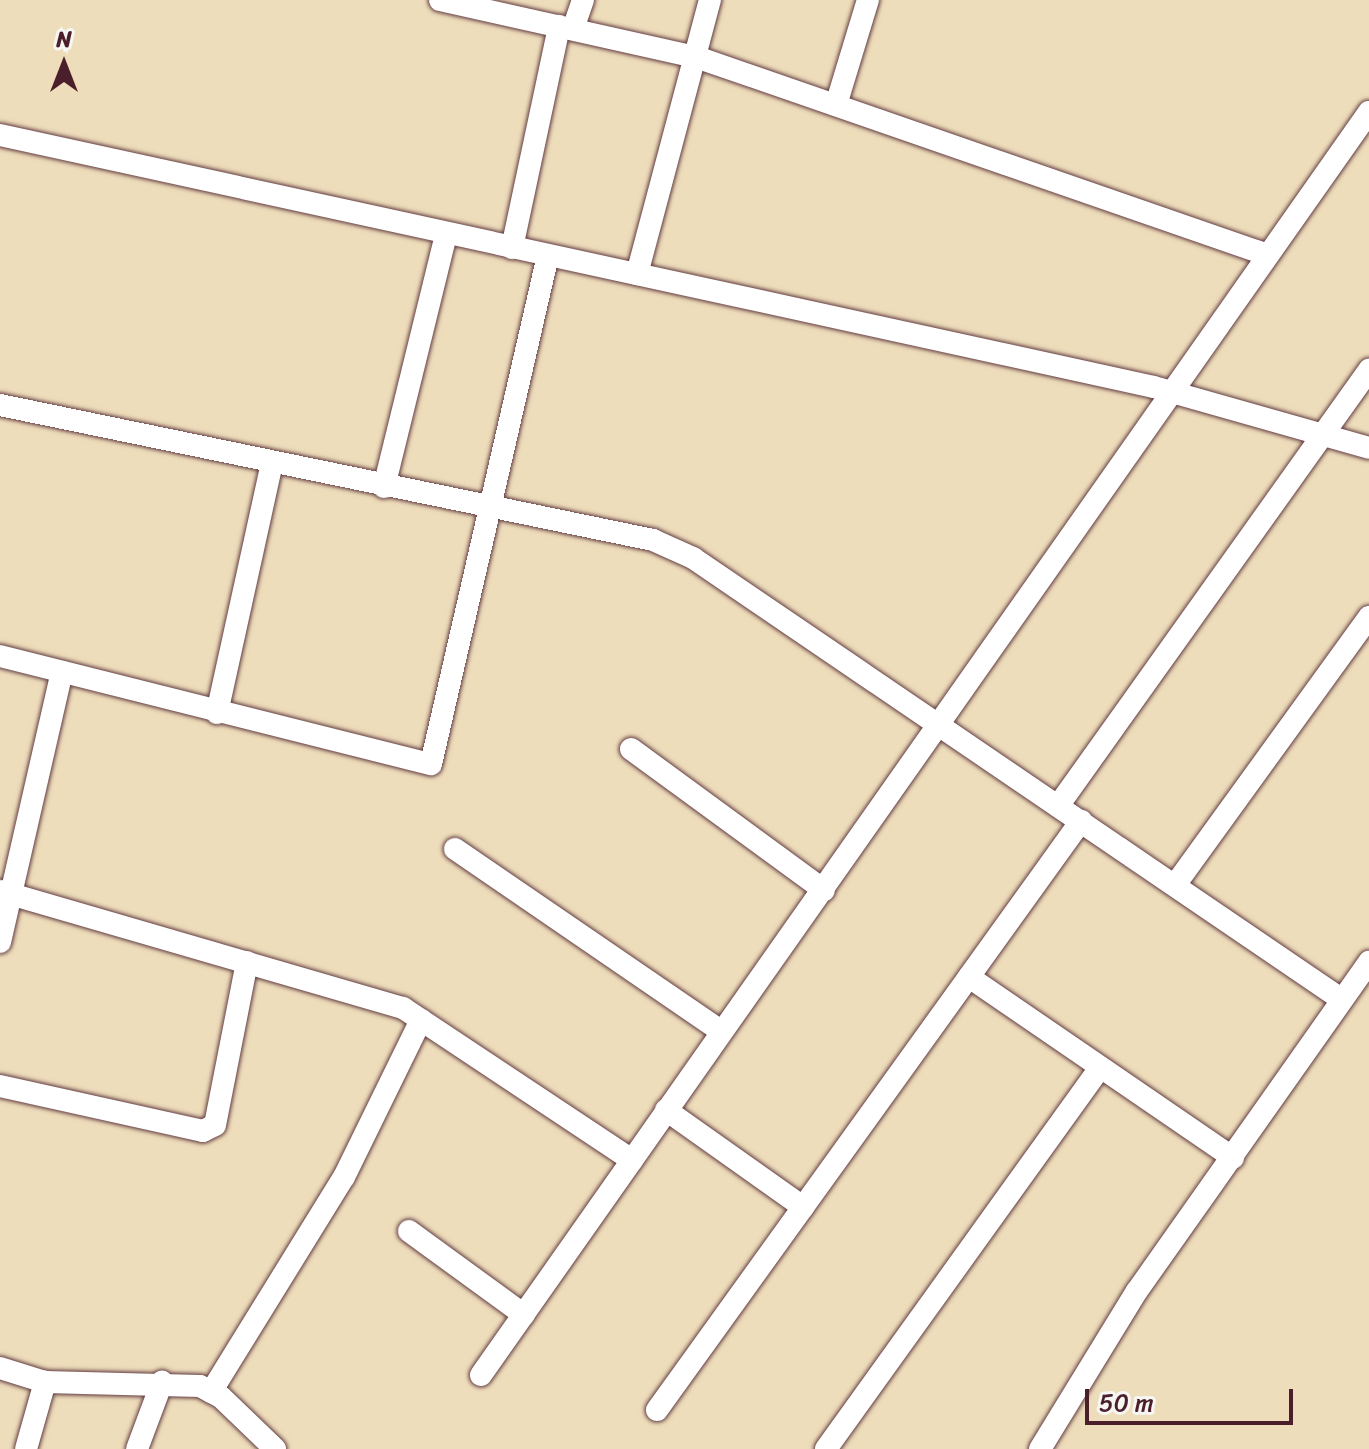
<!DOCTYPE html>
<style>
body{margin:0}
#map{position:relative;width:1369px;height:1449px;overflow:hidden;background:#edb;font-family:Sriracha,sans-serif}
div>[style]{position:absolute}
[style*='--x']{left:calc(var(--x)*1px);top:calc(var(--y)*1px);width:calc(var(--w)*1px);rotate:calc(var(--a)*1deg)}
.roads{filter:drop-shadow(0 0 2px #633c41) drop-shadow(0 0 2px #633c41)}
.minor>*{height:22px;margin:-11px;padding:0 11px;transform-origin:11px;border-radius:11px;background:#fff}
span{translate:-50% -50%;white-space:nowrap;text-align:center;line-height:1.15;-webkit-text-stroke:6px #f6f6f2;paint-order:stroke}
.north{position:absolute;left:24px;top:24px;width:80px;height:80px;-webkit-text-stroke:6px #f6f6f2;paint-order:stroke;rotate:0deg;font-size:22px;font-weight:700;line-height:32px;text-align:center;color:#4a1f2b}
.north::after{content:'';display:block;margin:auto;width:28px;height:36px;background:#4a1f2b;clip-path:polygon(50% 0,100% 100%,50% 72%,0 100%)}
.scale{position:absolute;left:1085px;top:1389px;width:208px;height:36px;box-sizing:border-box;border:4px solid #4a1f2b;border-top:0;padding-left:10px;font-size:24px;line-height:28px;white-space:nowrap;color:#4a1f2b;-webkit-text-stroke:6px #f6f6f2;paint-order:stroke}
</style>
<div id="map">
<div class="roads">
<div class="minor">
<div style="--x:440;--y:0;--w:265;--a:12.6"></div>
<div style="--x:699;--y:58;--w:599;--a:19.1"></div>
<div style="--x:573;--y:29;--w:31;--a:-71"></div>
<div style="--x:836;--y:105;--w:110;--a:-73.1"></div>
<div style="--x:0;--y:135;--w:1181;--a:12.32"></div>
<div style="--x:1154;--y:387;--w:223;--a:15.8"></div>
<div style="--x:512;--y:248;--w:227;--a:-78"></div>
<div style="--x:637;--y:274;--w:284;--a:-75.1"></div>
<div style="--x:0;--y:405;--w:667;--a:11.68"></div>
<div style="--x:653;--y:540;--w:44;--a:24.2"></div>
<div style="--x:693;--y:558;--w:784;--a:34.24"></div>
<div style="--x:384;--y:487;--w:260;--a:-76.2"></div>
<div style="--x:0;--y:656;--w:444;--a:14.1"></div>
<div style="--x:431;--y:764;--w:522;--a:-77.05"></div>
<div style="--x:217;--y:713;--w:256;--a:-77.6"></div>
<div style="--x:631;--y:749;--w:239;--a:36.2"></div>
<div style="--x:1058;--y:806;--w:536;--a:-54.5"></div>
<div style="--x:455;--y:849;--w:322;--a:34.4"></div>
<div style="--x:1175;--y:885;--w:331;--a:-54.1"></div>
<div style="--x:0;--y:891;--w:420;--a:16.2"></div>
<div style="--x:403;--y:1008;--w:275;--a:33.6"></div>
<div style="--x:0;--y:942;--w:277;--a:-77.1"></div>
<div style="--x:969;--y:977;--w:320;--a:34.4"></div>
<div style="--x:0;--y:1086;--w:208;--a:12.5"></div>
<div style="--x:203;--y:1131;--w:13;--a:-27"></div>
<div style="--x:215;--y:1125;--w:166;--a:-78.9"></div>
<div style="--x:666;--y:1110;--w:168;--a:35.3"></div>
<div style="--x:409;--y:1231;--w:142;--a:36.1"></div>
<div style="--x:0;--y:1368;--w:47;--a:17.3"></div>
<div style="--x:45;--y:1382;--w:155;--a:1.5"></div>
<div style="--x:200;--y:1386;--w:24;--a:28"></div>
<div style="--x:221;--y:1397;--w:75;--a:43.9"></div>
<div style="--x:481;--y:1375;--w:1544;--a:-54.89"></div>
<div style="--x:211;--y:1392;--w:253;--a:-58.3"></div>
<div style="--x:344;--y:1177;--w:175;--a:-63.9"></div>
<div style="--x:657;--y:1410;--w:726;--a:-54.25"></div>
<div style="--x:26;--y:1449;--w:70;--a:-74.2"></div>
<div style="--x:137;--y:1449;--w:72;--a:-69.5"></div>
<div style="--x:826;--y:1449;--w:470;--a:-54.3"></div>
<div style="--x:1040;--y:1449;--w:185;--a:-58.5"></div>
<div style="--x:1137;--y:1291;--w:403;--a:-54.8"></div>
</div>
</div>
<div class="north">N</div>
<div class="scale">50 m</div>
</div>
